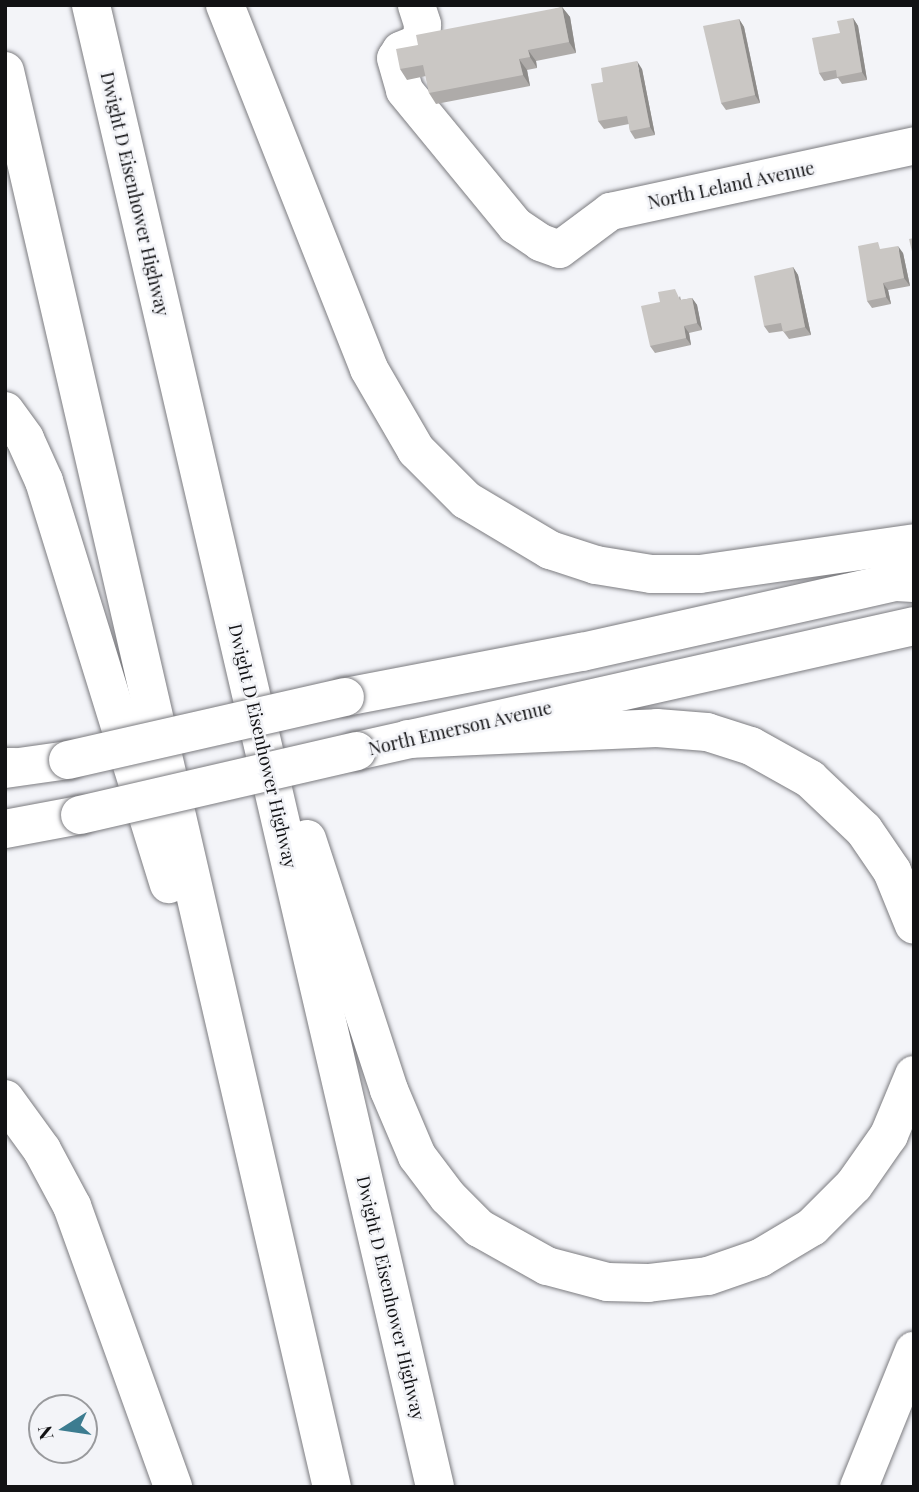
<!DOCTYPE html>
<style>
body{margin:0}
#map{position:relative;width:919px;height:1492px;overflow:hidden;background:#f3f4f8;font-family:"Playfair Display",serif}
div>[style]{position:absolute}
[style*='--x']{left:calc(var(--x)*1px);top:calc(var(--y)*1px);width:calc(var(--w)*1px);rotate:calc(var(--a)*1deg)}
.roads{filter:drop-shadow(0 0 2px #7c7c80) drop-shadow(0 0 2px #7c7c80)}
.minor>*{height:37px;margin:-18.5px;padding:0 18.5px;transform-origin:18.5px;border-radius:18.5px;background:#fff}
.major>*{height:38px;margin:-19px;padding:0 19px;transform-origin:19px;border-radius:19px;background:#fff}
.highway>*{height:38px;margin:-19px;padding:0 19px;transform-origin:19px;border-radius:19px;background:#fff}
.bridges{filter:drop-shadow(0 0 2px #7c7c80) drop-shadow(0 0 2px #7c7c80)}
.major-bridge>*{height:38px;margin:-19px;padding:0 19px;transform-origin:19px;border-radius:19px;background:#fff}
.wall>*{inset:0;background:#aeaba9}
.shaded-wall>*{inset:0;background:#8d8b89}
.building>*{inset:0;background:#cac7c4}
span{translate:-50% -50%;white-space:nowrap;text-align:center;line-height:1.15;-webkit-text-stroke:5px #f3f4f8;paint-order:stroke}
.street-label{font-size:18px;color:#121214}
.frame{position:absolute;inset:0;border:7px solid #121214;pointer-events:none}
.north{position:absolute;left:28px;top:1394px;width:70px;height:70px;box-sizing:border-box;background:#f3f4f8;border:2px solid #999a9d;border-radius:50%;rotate:258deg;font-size:19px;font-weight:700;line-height:28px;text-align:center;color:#121214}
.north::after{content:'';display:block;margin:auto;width:24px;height:32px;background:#3c7c90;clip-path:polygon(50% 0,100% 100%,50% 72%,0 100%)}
</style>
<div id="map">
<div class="roads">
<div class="minor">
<div style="--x:416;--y:5;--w:20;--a:72"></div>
<div style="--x:422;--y:24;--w:13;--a:94"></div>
<div style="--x:421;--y:37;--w:7;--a:124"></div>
<div style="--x:417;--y:43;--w:18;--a:158"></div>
<div style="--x:400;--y:50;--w:9;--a:122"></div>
<div style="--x:395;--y:58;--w:33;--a:74"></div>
<div style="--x:404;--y:90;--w:175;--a:50.6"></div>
<div style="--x:515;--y:225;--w:30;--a:34"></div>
<div style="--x:540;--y:242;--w:20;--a:20"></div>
<div style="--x:559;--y:249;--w:64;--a:-36.7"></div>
<div style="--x:610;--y:211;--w:311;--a:-12.2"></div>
</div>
<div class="major">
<div style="--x:345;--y:697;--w:241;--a:-10.8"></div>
<div style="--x:582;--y:652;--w:340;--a:-12.6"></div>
<div style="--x:357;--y:751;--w:571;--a:-12.65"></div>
<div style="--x:5;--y:769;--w:64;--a:-8.1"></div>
<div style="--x:5;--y:829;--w:76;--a:-10.6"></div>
</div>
<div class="highway">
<div style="--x:91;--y:5;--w:1521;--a:76.93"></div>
<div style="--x:225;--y:5;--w:391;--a:68.4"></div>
<div style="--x:369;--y:369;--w:94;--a:59.9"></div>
<div style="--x:416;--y:450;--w:71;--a:45"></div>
<div style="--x:466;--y:500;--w:98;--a:30.8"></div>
<div style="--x:550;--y:550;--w:48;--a:18.1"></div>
<div style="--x:596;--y:565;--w:56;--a:9.3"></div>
<div style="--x:651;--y:574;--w:49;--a:0"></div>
<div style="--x:700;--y:574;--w:216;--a:-8.2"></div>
<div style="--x:5;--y:71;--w:1453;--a:77"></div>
<div style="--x:5;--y:411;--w:34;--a:54"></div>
<div style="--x:25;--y:439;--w:46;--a:65.7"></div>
<div style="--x:44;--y:481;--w:422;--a:72.8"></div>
<div style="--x:896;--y:582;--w:18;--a:3"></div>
<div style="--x:408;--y:739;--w:249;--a:-2.5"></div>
<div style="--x:657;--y:728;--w:50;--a:4.6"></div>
<div style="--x:707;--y:732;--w:46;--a:17.7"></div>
<div style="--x:751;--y:746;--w:68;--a:29.2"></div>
<div style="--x:810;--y:779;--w:74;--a:43.4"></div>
<div style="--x:864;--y:830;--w:50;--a:55.7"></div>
<div style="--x:892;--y:871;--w:58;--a:67.8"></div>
<div style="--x:5;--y:767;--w:9;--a:0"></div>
<div style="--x:307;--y:839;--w:264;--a:71.9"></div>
<div style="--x:389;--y:1090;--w:72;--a:67"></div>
<div style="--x:417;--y:1156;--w:51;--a:52.9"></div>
<div style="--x:448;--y:1197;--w:44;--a:45"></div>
<div style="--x:479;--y:1228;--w:78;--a:29.2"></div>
<div style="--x:547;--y:1266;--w:62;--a:14.9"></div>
<div style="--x:607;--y:1282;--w:41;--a:1.4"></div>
<div style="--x:648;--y:1283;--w:60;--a:-6.7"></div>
<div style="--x:708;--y:1276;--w:55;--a:-19.1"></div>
<div style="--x:760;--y:1258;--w:61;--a:-30.8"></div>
<div style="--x:812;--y:1227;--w:59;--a:-45"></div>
<div style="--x:854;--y:1185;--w:61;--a:-55"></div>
<div style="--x:889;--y:1135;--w:65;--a:-67.4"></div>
<div style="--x:5;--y:1099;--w:63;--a:54"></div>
<div style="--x:42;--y:1150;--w:64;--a:61.8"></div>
<div style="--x:72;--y:1206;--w:299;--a:70.2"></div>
<div style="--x:859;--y:1487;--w:147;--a:-68"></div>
</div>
</div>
<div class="bridges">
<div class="major-bridge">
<div style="--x:68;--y:760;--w:284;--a:-12.8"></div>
<div style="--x:80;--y:815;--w:284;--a:-13"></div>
</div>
</div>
<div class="wall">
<div style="clip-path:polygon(562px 7px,570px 17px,576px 53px,536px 61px,537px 68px,527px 70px,530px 86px,436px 104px,429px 93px,426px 76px,407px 80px,400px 69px,418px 45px)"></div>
<div style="clip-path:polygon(853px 18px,858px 26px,867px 80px,842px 84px,838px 78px,824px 81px,819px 73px,840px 33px)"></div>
<div style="clip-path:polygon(739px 19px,744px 27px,760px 103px,726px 110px,721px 103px)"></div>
<div style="clip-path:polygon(642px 69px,655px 135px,635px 139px,630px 131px,629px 124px,604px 129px,598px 121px,603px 82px)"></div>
<div style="clip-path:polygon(883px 249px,903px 253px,910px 286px,888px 290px,891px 304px,872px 308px,867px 301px)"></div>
<div style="clip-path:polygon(793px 267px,798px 275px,811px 335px,789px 339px,783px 331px,769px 333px,764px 326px)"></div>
<div style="clip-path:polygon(680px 296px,681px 300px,692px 298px,697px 305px,702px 330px,689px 333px,691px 345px,655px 353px,650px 346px)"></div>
</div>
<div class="shaded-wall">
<div style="clip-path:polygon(562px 7px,570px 17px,576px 53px,569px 42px)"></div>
<div style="clip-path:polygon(853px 18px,858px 26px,867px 80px,862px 72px)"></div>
<div style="clip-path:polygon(739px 19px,744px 27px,760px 103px,755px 95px)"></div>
<div style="clip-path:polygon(528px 50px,536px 61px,537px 68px,530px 57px)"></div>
<div style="clip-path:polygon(519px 59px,527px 70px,530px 86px,523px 75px)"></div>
<div style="clip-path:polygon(637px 61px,642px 69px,655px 135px,650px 127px)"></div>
<div style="clip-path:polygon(898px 246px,903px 253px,910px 286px,904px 278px)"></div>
<div style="clip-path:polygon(793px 267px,798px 275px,811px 335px,805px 327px)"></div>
<div style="clip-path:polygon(883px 283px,888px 290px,891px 304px,886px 297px)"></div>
<div style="clip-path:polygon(692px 298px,697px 305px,702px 330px,697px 323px)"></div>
<div style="clip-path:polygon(684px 326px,689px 333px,691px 345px,686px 338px)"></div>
</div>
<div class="building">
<div style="clip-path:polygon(562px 7px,569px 42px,528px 50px,530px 57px,519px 59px,523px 75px,429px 93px,423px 65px,400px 69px,396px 49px,418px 45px,416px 35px)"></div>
<div style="clip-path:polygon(853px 18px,862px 72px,837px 77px,836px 70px,819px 73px,812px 38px,840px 33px,837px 21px)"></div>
<div style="clip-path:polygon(739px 19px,755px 95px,721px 103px,703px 26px)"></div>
<div style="clip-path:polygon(637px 61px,650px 127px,630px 131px,627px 116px,598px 121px,591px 84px,603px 82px,601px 68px)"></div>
<div style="clip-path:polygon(914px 238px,914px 260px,909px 239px)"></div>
<div style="clip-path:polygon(878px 242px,880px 249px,898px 246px,904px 278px,883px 283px,886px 297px,867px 301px,858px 246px)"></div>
<div style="clip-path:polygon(793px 267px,805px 327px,783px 332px,781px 323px,764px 326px,754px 276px)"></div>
<div style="clip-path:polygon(675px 289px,680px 300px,692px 298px,697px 323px,684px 326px,686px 338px,650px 346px,641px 306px,660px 302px,658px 292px)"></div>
</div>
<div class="street-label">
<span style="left:731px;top:185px;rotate:-12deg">North Leland Avenue</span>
<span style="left:135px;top:194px;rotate:77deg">Dwight D Eisenhower Highway</span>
<span style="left:460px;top:728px;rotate:-13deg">North Emerson Avenue</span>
<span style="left:263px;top:746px;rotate:77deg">Dwight D Eisenhower Highway</span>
<span style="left:391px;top:1298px;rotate:77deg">Dwight D Eisenhower Highway</span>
</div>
<div class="frame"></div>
<div class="north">N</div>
</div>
